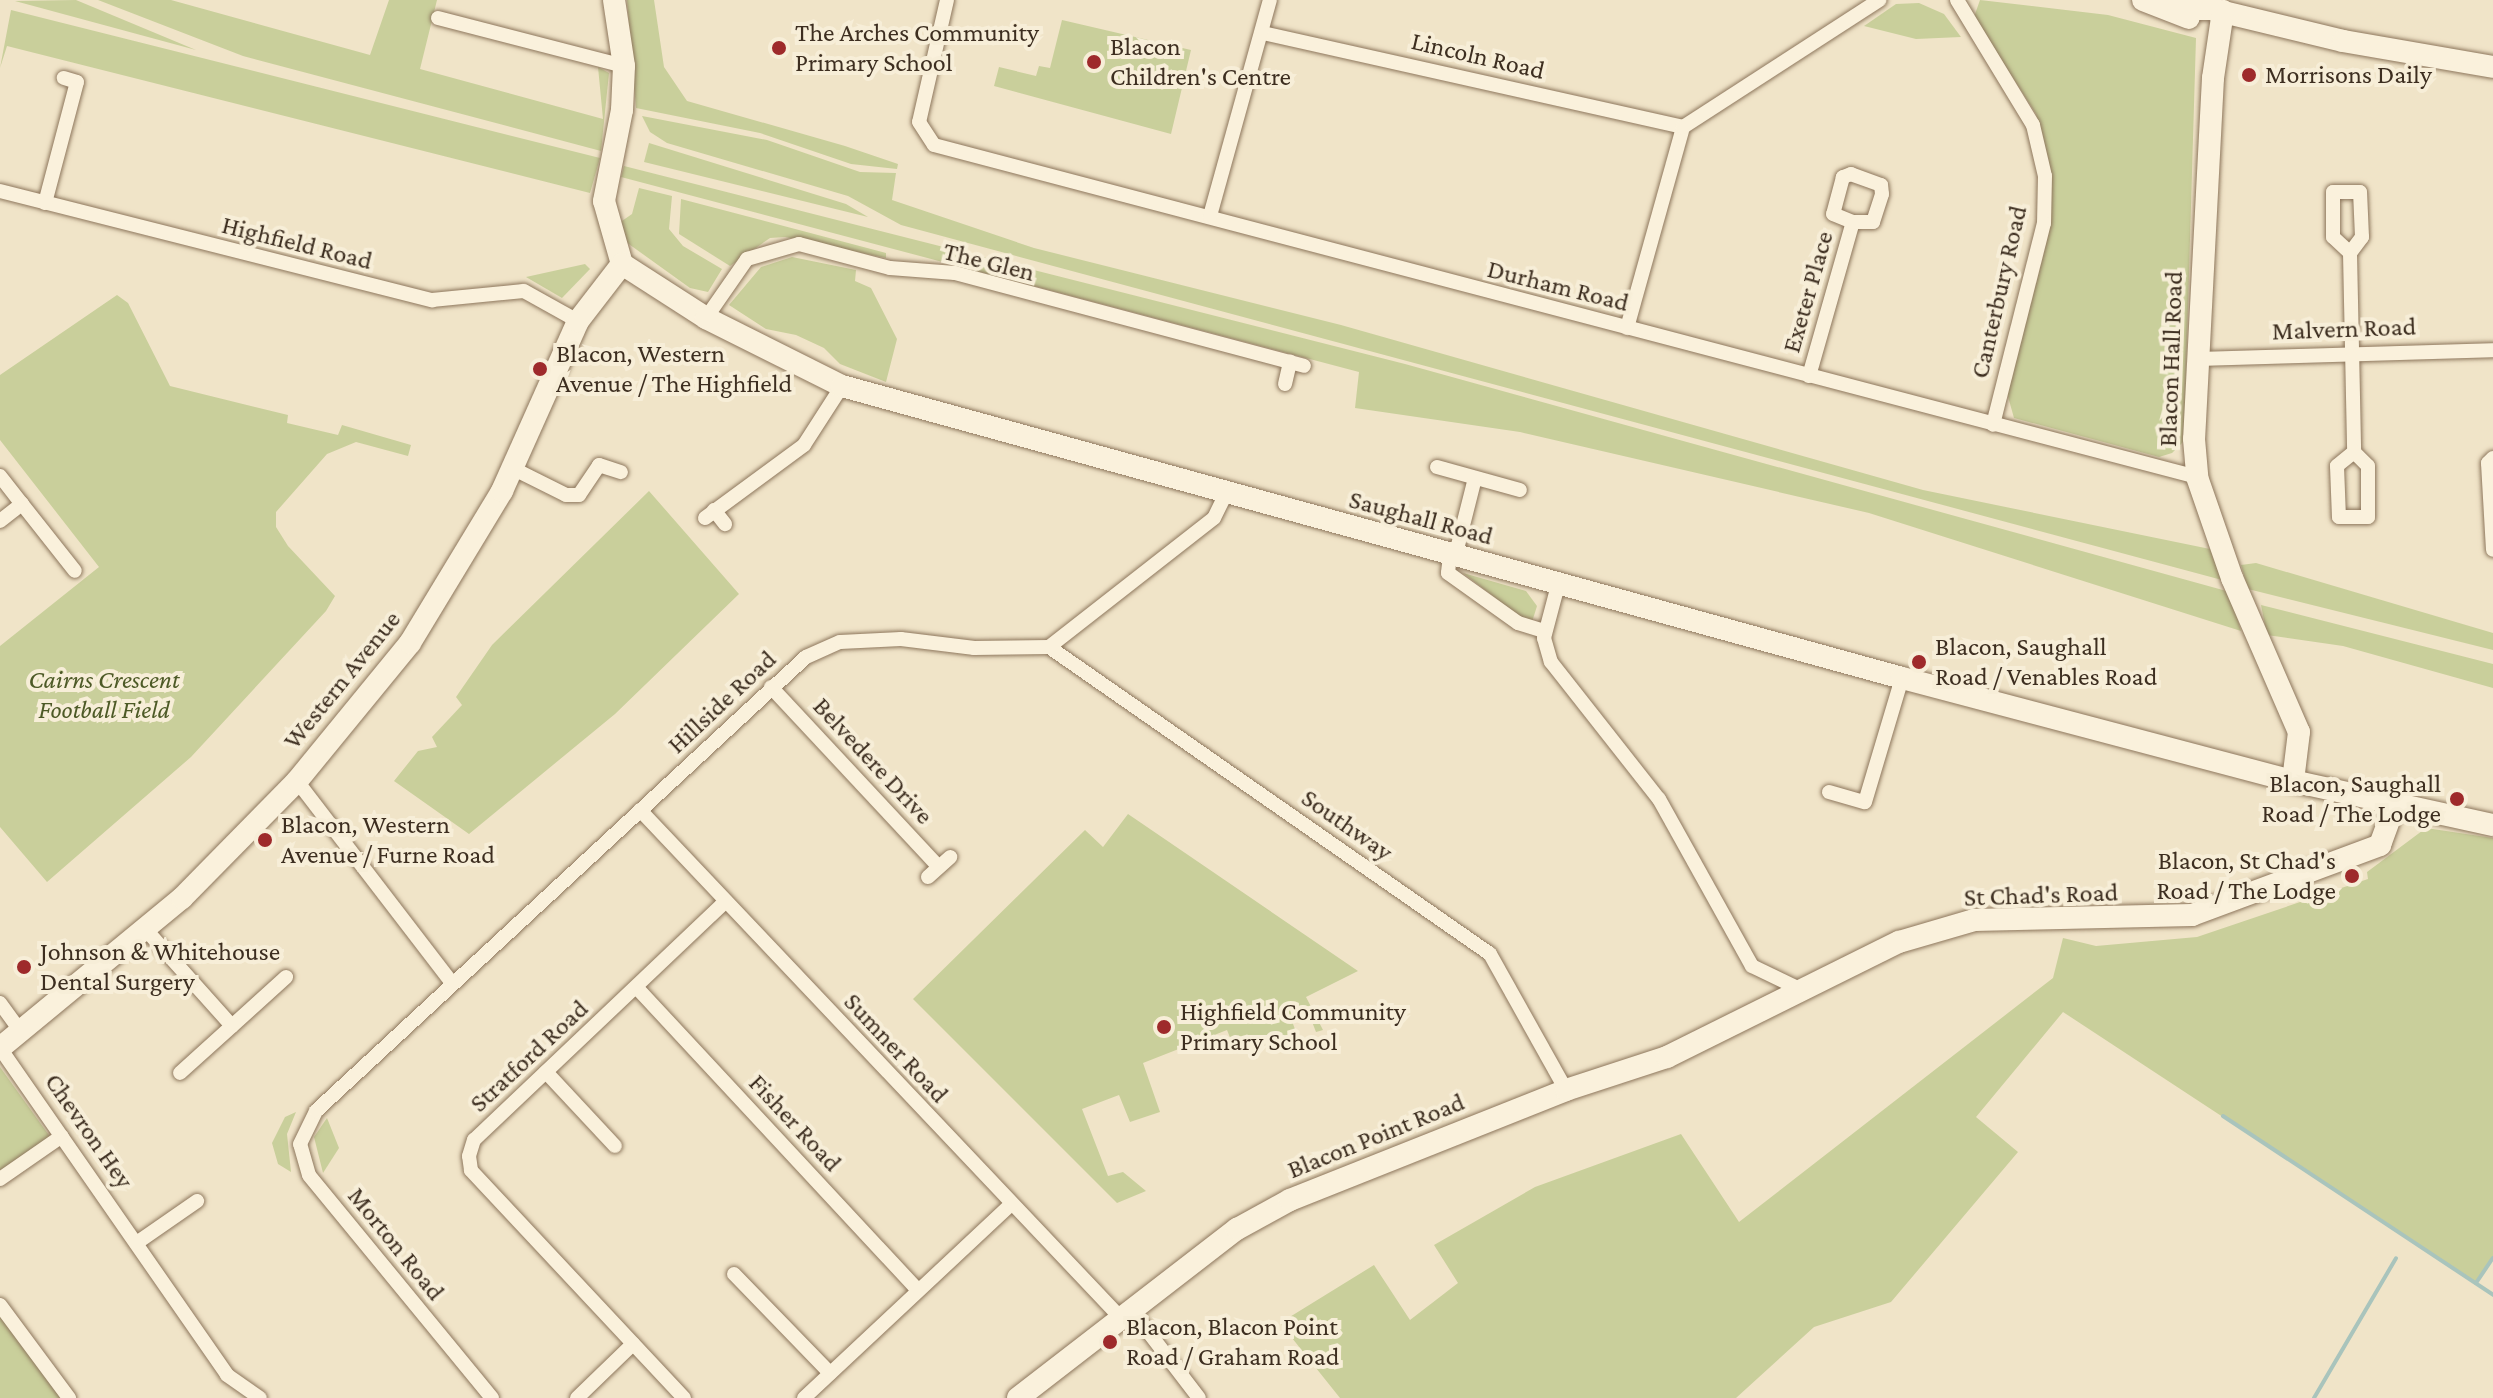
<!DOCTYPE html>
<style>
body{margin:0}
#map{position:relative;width:2493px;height:1398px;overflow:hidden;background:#f0e4c8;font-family:"Crimson Pro",serif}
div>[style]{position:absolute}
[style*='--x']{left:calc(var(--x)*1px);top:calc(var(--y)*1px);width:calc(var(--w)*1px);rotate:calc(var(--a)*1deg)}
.green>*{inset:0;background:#c9cf9b}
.stream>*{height:4px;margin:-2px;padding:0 2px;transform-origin:2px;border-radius:2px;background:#a9c4bc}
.roads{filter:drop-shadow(0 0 2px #8d765c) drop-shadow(0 0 2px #8d765c)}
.street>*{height:14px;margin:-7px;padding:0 7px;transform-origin:7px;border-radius:7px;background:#faf1dc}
.secondary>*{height:22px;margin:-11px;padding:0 11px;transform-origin:11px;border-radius:11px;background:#faf1dc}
.dots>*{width:22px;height:22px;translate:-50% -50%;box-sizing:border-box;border:4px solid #f7eed8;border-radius:50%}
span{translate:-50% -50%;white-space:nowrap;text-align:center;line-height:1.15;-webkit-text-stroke:8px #f7eed8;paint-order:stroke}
.poi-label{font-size:26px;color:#3d2e20}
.left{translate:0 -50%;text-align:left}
.right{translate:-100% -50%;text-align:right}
.street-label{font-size:26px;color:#3d2e20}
.park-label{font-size:26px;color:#4d5a26;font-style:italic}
</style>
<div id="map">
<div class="green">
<div style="clip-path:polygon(76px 0,196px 50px,15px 1px)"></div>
<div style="clip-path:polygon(98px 0,171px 0,370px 55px,389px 0,437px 0,420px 69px,603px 119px,598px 67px,609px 73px,601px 151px,243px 56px)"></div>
<div style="clip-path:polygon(627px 0,654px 0,664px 67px,687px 101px,845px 146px,898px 164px,897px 169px,851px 164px,760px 133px,636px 108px)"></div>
<div style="clip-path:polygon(1980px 0,2108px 15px,2196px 38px,2184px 441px,2172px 453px,2159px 457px,2014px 418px,2007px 393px,2046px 245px,2049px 162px,2036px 114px,1974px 17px)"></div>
<div style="clip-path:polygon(1919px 3px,1944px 14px,1961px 37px,1916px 39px,1864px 26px,1896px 4px)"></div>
<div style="clip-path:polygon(11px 10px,600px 158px,590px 193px,7px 46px,0 68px)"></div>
<div style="clip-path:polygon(1062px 20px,1191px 50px,1171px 134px,994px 86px,999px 67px,1036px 76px,1039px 66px,1050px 68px)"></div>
<div style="clip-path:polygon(642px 116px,767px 140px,860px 172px,896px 173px,892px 200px,1034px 248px,1341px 325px,1923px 490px,2210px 549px,2222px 580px,901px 225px,848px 196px,667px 143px,650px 132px)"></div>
<div style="clip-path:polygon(649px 143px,846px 204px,868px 217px,644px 162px)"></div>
<div style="clip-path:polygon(624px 166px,1405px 364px,2230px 592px,2241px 631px,1869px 513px,1520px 432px,1355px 408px,1359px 372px,621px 177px)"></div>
<div style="clip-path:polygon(639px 188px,672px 196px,669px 229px,683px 246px,722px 269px,708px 292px,690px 288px,626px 242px,619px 223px,632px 214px)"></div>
<div style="clip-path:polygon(681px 199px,886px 253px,886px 258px,785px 237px,770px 238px,730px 266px,679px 234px)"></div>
<div style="clip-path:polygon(792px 257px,856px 270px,855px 281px,871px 288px,897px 339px,886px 382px,840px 364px,824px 348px,796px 335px,766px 329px,729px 305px,761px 267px)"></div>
<div style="clip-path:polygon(585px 264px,590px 269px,562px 298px,526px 277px)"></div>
<div style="clip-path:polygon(117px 295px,128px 303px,170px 386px,288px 415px,287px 423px,338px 435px,342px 425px,411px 445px,408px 456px,356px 442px,327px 454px,276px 512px,276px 527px,288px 546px,335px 596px,326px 611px,191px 757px,47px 882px,0 827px,0 646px,99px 567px,0 440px,0 375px)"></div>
<div style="clip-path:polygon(649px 491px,739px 594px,615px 714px,469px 834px,394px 781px,418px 751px,437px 747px,432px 737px,462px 705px,456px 697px,492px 645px)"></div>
<div style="clip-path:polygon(2256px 563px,2493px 633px,2493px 650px,2248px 589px,2241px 565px)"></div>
<div style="clip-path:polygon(1463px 573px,1526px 591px,1537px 606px,1531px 625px)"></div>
<div style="clip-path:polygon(2261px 605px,2493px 664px,2493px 688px,2343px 646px,2267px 635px)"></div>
<div style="clip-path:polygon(1128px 814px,1358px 971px,1306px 997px,1323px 1030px,1316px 1032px,1309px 1014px,1292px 1021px,1301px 1046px,1294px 1048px,1288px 1035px,1235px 1050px,1227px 1030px,1143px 1063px,1160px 1112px,1130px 1122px,1119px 1095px,1082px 1109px,1108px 1176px,1123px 1172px,1146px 1191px,1117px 1203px,913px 999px,1085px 830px,1103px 847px)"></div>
<div style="clip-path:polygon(2426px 828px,2493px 838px,2493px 1258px,2476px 1283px,2063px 1012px,1976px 1117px,2018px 1152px,1891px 1302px,1814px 1327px,1736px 1398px,1340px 1398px,1280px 1323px,1374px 1265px,1410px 1320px,1458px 1283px,1434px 1245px,1535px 1187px,1681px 1134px,1739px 1222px,2053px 978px,2063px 938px,2096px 946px,2197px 937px,2368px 879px,2367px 872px)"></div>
<div style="clip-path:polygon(0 1067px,51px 1138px,0 1174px)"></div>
<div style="clip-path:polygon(296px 1112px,287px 1134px,291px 1172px,278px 1164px,272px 1143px,285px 1117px)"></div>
<div style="clip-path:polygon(327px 1118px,339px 1148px,323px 1173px,314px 1137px)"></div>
<div style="clip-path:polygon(0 1315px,65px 1398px,0 1398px)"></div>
</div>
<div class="stream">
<div style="--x:2223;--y:1116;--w:324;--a:33.5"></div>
<div style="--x:2476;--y:1283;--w:30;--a:-56"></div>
<div style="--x:2314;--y:1398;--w:162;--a:-59.6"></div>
</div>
<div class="roads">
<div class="street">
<div style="--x:947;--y:0;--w:125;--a:102.9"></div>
<div style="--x:919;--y:122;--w:27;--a:57"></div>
<div style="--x:934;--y:145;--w:1306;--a:14.73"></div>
<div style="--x:1957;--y:0;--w:146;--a:58.7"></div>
<div style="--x:2033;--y:125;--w:52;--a:76.8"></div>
<div style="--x:2045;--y:176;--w:47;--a:91.2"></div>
<div style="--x:2044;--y:223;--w:208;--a:104.2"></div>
<div style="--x:438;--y:18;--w:192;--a:14.5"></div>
<div style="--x:1263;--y:33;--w:430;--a:12.6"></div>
<div style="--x:0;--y:191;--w:446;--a:14.2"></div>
<div style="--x:432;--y:300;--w:92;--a:-5.6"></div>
<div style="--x:524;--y:291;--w:62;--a:29.1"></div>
<div style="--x:45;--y:203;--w:125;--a:-75.2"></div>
<div style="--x:77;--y:82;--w:14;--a:-163"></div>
<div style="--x:1210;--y:216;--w:224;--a:-74.5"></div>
<div style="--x:2350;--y:253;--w:20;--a:-53"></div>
<div style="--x:2362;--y:237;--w:45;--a:-92.5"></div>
<div style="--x:2360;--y:192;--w:27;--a:180"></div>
<div style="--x:2333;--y:192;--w:45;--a:90"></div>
<div style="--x:2333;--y:237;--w:23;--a:43"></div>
<div style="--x:2350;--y:253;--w:199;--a:88.8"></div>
<div style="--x:2354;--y:452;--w:22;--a:141"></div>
<div style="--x:2337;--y:466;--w:51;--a:87.8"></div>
<div style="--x:2339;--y:517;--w:29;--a:0"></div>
<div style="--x:2368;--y:517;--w:51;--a:-90"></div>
<div style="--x:2368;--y:466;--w:20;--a:-135"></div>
<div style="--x:706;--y:318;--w:72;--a:-55.2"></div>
<div style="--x:747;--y:259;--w:54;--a:-16.1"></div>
<div style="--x:799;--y:244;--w:94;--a:14.8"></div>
<div style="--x:890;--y:268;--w:65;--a:4.4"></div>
<div style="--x:955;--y:273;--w:361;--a:14.9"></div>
<div style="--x:1627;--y:328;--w:209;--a:-74.4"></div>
<div style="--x:1683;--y:127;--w:234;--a:-32.9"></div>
<div style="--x:2197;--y:359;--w:296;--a:-1.7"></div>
<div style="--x:1809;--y:376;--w:160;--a:-74.1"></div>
<div style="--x:1853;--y:222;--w:20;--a:0"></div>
<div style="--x:1873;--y:222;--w:29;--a:-72"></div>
<div style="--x:1882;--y:194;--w:9;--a:-96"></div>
<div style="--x:1881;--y:185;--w:32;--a:-160"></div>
<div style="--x:1851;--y:174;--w:9;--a:159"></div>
<div style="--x:1843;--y:177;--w:38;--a:105"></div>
<div style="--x:1833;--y:214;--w:22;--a:22"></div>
<div style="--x:1285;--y:384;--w:23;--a:-77"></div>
<div style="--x:2493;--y:458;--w:7;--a:135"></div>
<div style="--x:2488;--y:463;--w:87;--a:86.7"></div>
<div style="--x:1437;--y:467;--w:86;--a:15.5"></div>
<div style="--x:512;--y:468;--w:60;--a:26.6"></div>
<div style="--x:566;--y:495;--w:13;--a:0"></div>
<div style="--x:579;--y:495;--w:36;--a:-56"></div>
<div style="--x:599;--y:465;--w:23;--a:18"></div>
<div style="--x:0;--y:476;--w:36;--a:52"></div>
<div style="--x:714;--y:510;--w:18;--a:52"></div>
<div style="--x:705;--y:518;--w:123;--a:-36.4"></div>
<div style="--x:804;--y:445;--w:70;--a:-57.2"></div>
<div style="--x:0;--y:521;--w:28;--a:-38"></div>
<div style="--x:22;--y:504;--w:85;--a:51.7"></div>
<div style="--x:1450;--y:556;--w:17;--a:97"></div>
<div style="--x:1448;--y:573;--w:86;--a:35.5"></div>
<div style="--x:1518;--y:623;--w:28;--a:17"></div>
<div style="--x:1455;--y:557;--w:81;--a:-75.8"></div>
<div style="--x:1558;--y:585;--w:55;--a:104.8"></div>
<div style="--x:1544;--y:638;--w:25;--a:74"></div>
<div style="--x:1551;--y:662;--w:174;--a:51.8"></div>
<div style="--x:1659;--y:799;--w:191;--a:60.9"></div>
<div style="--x:1752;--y:966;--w:58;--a:25.7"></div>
<div style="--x:1049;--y:647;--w:537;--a:34.84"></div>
<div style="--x:1490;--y:954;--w:156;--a:60.8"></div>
<div style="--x:771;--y:687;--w:246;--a:47"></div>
<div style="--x:297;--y:781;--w:253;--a:52.5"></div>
<div style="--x:1829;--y:792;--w:37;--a:16"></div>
<div style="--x:1865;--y:802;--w:129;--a:-73.4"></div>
<div style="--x:640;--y:810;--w:697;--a:46.57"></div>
<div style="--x:928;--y:877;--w:30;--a:-42"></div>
<div style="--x:147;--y:931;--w:127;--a:48.2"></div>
<div style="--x:232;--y:1026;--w:70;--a:137.9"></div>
<div style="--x:638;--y:989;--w:410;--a:47.1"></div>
<div style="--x:0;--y:1003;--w:34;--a:54"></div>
<div style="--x:232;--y:1026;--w:73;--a:-42.2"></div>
<div style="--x:0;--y:1048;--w:398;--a:55.2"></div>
<div style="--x:227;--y:1375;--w:40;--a:34.9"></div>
<div style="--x:546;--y:1072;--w:101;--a:47"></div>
<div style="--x:0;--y:1179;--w:75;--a:-34.7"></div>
<div style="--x:138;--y:1242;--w:72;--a:-34.8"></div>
<div style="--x:734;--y:1274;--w:138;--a:45.9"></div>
<div style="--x:0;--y:1305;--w:116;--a:53.4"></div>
<div style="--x:1130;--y:1308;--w:113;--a:52.5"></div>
<div style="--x:492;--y:1398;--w:288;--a:-129.4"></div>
<div style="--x:309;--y:1175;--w:32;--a:-106"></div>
<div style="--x:300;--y:1144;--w:37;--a:-64"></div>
<div style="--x:316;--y:1111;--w:668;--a:-42.82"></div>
<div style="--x:806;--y:657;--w:37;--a:-24"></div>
<div style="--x:840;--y:642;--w:61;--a:-2.8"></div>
<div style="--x:901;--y:639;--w:74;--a:7"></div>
<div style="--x:974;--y:648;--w:75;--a:-0.8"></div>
<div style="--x:1049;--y:647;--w:209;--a:-38"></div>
<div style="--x:1214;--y:518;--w:28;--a:-64"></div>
<div style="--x:577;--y:1398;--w:78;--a:-44"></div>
<div style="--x:684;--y:1398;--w:312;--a:-133.1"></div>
<div style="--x:471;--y:1170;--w:14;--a:-98"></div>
<div style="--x:469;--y:1156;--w:17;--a:-73"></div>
<div style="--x:474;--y:1140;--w:346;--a:-43.5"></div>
<div style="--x:804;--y:1398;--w:281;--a:-43.1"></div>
</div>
<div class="secondary">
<div style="--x:614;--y:0;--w:67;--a:81.4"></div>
<div style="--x:624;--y:66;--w:44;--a:92.6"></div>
<div style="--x:622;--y:110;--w:93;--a:101.2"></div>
<div style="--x:604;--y:201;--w:66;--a:74.1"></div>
<div style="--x:622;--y:264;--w:100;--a:32.7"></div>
<div style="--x:706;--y:318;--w:152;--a:26.6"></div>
<div style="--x:842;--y:386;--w:1099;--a:15.4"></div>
<div style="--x:1902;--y:678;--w:404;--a:14.8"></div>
<div style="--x:2293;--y:781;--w:205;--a:12.4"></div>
<div style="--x:2143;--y:0;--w:49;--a:21.4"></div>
<div style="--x:2178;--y:9;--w:33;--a:0"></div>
<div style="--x:2211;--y:9;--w:136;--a:13.6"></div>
<div style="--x:2343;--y:41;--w:152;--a:9.8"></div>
<div style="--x:2223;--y:11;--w:68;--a:98.5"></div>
<div style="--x:2213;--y:78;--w:361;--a:93"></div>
<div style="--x:2194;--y:439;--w:38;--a:85"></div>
<div style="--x:2197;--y:477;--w:107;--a:70.9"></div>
<div style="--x:2232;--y:578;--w:168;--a:66.5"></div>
<div style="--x:2299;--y:732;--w:49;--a:97"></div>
<div style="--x:0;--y:1048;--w:236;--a:-39.5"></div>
<div style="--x:182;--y:898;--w:164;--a:-45.5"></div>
<div style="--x:297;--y:781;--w:178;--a:-50.7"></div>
<div style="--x:410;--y:643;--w:178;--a:-58.8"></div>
<div style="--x:502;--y:491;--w:186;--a:-65.9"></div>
<div style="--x:578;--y:321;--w:72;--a:-52.3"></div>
<div style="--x:1018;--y:1398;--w:277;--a:-37.7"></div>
<div style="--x:1237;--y:1229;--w:60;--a:-28.7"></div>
<div style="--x:1290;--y:1200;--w:297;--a:-21.7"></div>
<div style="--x:1566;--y:1090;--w:106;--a:-18.1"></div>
<div style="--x:1667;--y:1057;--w:259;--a:-26.4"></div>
<div style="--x:1899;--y:942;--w:78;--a:-16.3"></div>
<div style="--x:1974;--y:920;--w:218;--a:-1.3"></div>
<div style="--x:2192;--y:915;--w:201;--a:-20.4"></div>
<div style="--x:2380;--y:845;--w:44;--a:-69.9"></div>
</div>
</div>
<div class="dots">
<div style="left:779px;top:48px;background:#9e2a2b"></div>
<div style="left:1094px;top:62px;background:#9e2a2b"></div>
<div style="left:2249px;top:75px;background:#9e2a2b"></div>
<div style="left:540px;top:369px;background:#9e2a2b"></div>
<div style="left:1919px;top:662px;background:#9e2a2b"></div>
<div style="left:2457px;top:799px;background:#9e2a2b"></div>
<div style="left:265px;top:840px;background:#9e2a2b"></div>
<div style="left:2352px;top:876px;background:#9e2a2b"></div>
<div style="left:24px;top:967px;background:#9e2a2b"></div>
<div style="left:1164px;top:1027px;background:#9e2a2b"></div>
<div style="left:1110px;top:1342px;background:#9e2a2b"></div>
</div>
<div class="poi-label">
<span class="left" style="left:795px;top:48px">The Arches Community<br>Primary School</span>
<span class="left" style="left:1110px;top:62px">Blacon<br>Children's Centre</span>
<span class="left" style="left:2265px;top:75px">Morrisons Daily</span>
<span class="left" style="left:556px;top:369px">Blacon, Western<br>Avenue / The Highfield</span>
<span class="left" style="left:1935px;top:662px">Blacon, Saughall<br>Road / Venables Road</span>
<span class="right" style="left:2441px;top:799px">Blacon, Saughall<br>Road / The Lodge</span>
<span class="left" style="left:281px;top:840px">Blacon, Western<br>Avenue / Furne Road</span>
<span class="right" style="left:2336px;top:876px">Blacon, St Chad's<br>Road / The Lodge</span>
<span class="left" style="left:40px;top:967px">Johnson &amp; Whitehouse<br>Dental Surgery</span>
<span class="left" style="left:1180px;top:1027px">Highfield Community<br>Primary School</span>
<span class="left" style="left:1126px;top:1342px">Blacon, Blacon Point<br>Road / Graham Road</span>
</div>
<div class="street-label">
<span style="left:1478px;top:56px;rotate:13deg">Lincoln Road</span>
<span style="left:297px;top:243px;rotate:14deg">Highfield Road</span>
<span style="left:989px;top:262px;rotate:14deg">The Glen</span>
<span style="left:1558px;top:286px;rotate:14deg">Durham Road</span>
<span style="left:1808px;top:292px;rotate:-74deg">Exeter Place</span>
<span style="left:1999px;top:292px;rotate:-77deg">Canterbury Road</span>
<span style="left:2344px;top:329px;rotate:-2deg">Malvern Road</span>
<span style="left:2171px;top:359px;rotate:-88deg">Blacon Hall Road</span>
<span style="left:1421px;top:518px;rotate:15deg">Saughall Road</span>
<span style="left:342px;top:680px;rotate:-51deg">Western Avenue</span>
<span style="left:722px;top:702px;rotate:-43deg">Hillside Road</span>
<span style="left:873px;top:761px;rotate:47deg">Belvedere Drive</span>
<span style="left:1347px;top:825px;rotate:35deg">Southway</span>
<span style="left:2041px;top:895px;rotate:-2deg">St Chad's Road</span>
<span style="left:896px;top:1048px;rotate:47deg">Sumner Road</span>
<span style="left:529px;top:1056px;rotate:-43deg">Stratford Road</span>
<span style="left:795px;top:1123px;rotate:47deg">Fisher Road</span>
<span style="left:89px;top:1131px;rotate:55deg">Chevron Hey</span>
<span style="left:1376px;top:1136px;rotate:-22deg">Blacon Point Road</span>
<span style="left:396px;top:1244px;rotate:51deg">Morton Road</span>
</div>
<div class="park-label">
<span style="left:104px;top:695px">Cairns Crescent<br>Football Field</span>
</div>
</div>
